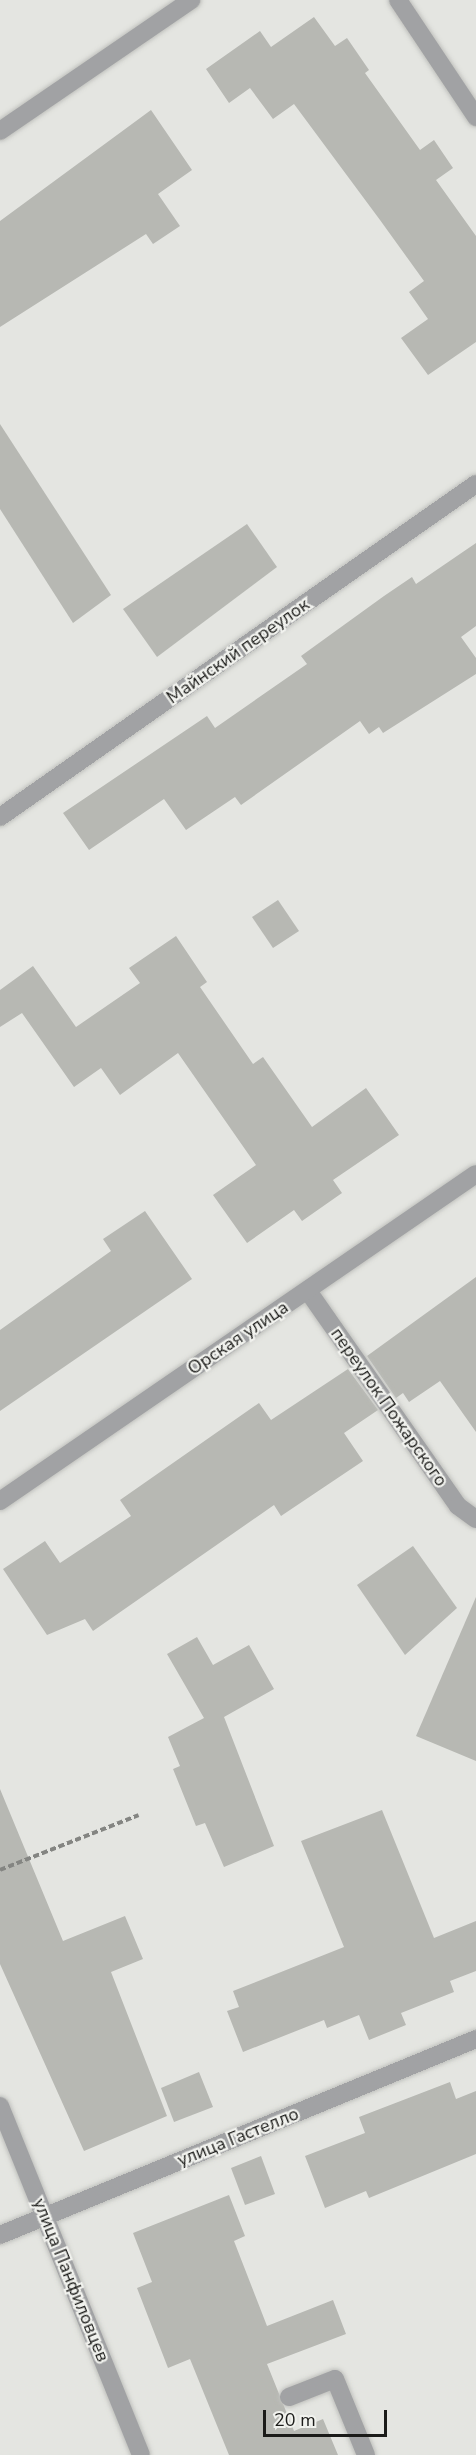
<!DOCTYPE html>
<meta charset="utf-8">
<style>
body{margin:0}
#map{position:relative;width:476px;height:2455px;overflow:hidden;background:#e4e5e1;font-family:"Nunito Sans",sans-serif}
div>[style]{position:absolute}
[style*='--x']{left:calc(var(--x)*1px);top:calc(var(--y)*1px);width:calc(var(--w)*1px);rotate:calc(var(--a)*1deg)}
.building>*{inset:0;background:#b7b8b3}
.path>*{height:4px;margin-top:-2px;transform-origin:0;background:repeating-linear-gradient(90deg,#848582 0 6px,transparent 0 9px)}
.roads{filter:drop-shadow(0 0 2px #c0c1bd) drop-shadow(0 0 2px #c0c1bd)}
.lane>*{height:18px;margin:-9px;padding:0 9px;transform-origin:9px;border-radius:9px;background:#a1a2a4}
.street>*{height:18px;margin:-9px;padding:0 9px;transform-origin:9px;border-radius:9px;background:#a1a2a4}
span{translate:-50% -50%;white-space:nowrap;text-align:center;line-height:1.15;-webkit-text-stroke:4.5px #f1f2ee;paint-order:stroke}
.street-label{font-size:18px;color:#1b1b19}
.scale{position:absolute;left:263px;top:2410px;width:124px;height:27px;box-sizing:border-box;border:3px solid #1b1b19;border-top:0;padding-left:8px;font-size:18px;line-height:21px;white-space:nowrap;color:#1b1b19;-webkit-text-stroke:4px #f1f2ee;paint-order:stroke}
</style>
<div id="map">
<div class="building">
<div style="clip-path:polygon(314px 17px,335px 46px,347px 38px,369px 70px,365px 73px,420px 150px,434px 140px,453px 168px,436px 180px,476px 236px,476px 342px,428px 375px,401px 338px,428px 319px,409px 292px,424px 281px,380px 220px,294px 104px,273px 119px,250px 88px,229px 103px,206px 69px,260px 31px,271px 47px)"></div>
<div style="clip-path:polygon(151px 110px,192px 170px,158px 194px,180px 226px,153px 244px,146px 234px,0 327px,0 221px)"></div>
<div style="clip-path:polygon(0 424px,111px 595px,73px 623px,0 509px)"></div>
<div style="clip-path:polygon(247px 524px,277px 567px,157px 657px,123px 609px)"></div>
<div style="clip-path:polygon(476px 543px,476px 626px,461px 637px,476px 658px,476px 674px,383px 733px,379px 727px,369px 734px,360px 721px,241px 805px,235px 797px,186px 830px,164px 799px,89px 850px,63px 813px,207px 716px,215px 728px,307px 664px,301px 656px,384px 596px,412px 577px,416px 584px)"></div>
<div style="clip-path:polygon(278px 900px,299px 931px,273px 948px,252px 917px)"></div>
<div style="clip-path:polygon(176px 936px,207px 982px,200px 987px,253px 1064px,263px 1057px,312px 1127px,366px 1088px,399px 1135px,333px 1180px,342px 1193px,302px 1221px,294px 1210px,247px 1243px,213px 1195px,256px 1165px,178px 1053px,120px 1095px,101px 1068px,74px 1087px,22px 1013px,0 1027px,0 990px,33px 966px,76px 1027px,140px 983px,129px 968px)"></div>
<div style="clip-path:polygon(145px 1211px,192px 1279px,0 1411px,0 1330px,111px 1251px,103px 1239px)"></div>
<div style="clip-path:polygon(476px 1277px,476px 1432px,440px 1381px,409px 1402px,403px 1393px,396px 1398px,367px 1356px)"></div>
<div style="clip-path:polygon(348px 1369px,378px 1410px,344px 1433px,363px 1461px,281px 1516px,274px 1505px,93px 1631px,85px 1619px,47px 1635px,3px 1569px,45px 1541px,60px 1563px,131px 1516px,120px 1500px,259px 1403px,271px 1420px)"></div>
<div style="clip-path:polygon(413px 1546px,457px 1608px,405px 1655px,357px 1585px)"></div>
<div style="clip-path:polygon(476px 1597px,476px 1761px,416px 1736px)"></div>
<div style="clip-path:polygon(197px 1637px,213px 1665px,249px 1645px,274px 1689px,224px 1717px,274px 1846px,224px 1867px,205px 1823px,196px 1826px,173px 1769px,180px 1766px,168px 1737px,204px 1718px,167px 1654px)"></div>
<div style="clip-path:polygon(0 1789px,63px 1941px,125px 1916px,143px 1959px,111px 1972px,167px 2116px,84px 2151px,0 1964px)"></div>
<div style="clip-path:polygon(382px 1810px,434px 1938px,476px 1921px,476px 1971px,450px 1981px,454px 1992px,401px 2013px,406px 2025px,369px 2040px,359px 2015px,327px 2028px,324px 2020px,243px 2052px,227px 2011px,239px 2007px,233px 1991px,344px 1947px,301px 1841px)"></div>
<div style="clip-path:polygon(199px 2072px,213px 2107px,174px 2122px,161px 2088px)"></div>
<div style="clip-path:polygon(450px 2082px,456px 2099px,476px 2091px,476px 2154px,369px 2198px,366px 2191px,325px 2208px,305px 2156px,365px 2133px,359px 2117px)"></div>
<div style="clip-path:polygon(261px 2156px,275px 2194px,245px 2205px,231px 2168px)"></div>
<div style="clip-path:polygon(229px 2195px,245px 2236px,234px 2241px,267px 2326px,333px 2300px,346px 2334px,267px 2364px,294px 2431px,323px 2419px,338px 2455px,229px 2455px,190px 2359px,168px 2368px,137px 2288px,152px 2282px,133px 2233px)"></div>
</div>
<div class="path">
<div style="--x:0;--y:1870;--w:149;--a:-21.6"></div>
</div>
<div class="roads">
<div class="lane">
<div style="--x:289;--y:2397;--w:49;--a:-21.4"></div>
<div style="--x:335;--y:2379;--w:82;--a:67.8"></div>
</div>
<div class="street">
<div style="--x:398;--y:0;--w:141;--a:56.3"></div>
<div style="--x:0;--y:131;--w:232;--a:-34.4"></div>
<div style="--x:0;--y:817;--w:581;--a:-34.98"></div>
<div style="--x:308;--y:1291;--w:262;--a:55.1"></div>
<div style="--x:458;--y:1506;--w:22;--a:36"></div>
<div style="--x:0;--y:1501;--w:577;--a:-34.49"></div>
<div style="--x:0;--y:2106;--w:376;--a:68"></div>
<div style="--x:0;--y:2235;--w:515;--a:-22.38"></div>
</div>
</div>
<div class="street-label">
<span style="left:238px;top:651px;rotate:-35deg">Майнский переулок</span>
<span style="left:238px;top:1338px;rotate:-34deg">Орская улица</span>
<span style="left:389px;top:1407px;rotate:55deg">переулок Пожарского</span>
<span style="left:238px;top:2137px;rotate:-22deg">улица Гастелло</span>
<span style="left:71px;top:2280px;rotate:68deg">улица Панфиловцев</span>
</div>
<div class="scale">20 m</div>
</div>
